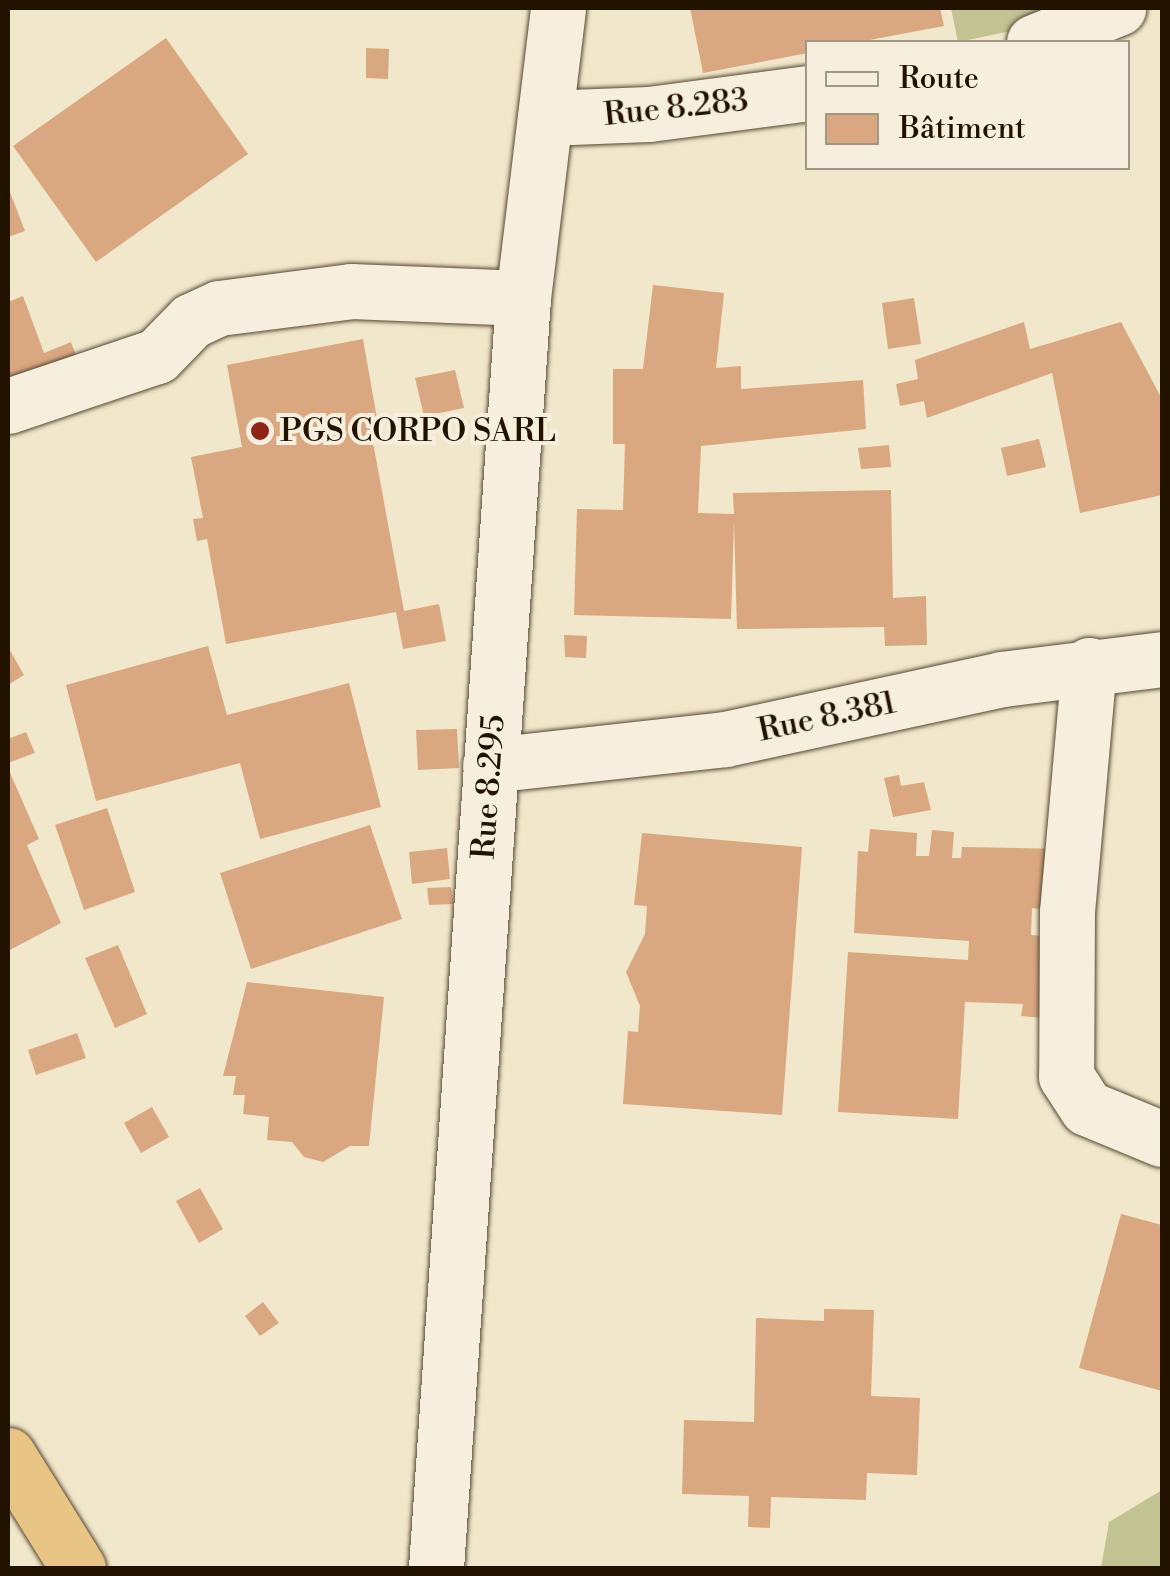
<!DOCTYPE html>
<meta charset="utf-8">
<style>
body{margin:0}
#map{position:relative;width:1170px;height:1576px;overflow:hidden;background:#f1e7ca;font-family:"Libre Bodoni",serif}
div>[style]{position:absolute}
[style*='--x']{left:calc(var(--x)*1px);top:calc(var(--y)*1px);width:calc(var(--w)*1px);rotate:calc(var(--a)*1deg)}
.green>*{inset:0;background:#c2c392}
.building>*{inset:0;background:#d9a881}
.roads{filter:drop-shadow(0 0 2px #564732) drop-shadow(0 0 2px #564732)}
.minor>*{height:55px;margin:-27.5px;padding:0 27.5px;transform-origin:27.5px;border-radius:27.5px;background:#f6efdd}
.tertiary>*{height:55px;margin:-27.5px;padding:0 27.5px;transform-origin:27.5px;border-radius:27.5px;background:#f6efdd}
.trunk>*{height:55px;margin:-27.5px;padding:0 27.5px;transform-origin:27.5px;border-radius:27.5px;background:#e8c485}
.dots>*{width:28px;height:28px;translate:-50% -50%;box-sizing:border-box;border:5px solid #f6efdd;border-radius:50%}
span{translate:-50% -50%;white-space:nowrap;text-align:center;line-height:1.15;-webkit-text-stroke:8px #f6efdd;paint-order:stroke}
.street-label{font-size:32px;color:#221200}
.poi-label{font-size:32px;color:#221200}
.left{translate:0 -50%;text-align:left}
.frame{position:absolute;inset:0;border:10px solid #221200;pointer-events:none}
.legend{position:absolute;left:805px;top:40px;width:325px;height:130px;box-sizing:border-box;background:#f6efdd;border:2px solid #a19785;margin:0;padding:12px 18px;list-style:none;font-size:30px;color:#221200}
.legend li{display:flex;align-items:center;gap:20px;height:50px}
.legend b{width:50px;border:2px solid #a19785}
</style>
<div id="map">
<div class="green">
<div style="clip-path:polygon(951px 8px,1053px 8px,1049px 23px,958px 42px)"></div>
<div style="clip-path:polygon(1162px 1490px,1162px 1568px,1101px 1568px,1109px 1522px)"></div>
</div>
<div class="building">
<div style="clip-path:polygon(690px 8px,940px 8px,944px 26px,859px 42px,808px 42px,808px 53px,703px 73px)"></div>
<div style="clip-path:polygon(166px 38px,248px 154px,96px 262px,13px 146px)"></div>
<div style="clip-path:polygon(366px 48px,389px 49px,388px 79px,366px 78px)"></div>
<div style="clip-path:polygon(8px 187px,25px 231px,8px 237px)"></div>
<div style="clip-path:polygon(653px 285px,724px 293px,716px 368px,741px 366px,741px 389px,863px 380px,866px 429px,701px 446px,698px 513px,734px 514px,733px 493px,891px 490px,893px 598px,926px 596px,927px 645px,885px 646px,884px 627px,737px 629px,734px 522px,731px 619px,574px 615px,577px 509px,623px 510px,625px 444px,613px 444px,613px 369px,643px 369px)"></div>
<div style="clip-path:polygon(23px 296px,44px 353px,71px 342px,91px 395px,8px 427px,8px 302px)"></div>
<div style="clip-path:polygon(914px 298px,921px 344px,888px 349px,882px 303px)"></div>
<div style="clip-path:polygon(1024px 322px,1030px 349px,1121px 322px,1162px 399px,1162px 495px,1080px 513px,1052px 373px,927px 418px,924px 401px,900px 406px,896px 384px,918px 379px,915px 360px)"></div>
<div style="clip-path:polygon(363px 339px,378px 424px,370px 426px,404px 611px,439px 604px,446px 641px,403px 649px,396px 612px,226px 644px,207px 539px,197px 541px,193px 519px,203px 518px,191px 457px,242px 447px,227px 365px)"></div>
<div style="clip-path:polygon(455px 370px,464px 408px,424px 416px,415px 378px)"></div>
<div style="clip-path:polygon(1039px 439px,1046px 467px,1007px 476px,1001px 448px)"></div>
<div style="clip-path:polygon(889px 445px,891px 467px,861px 469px,858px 448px)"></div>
<div style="clip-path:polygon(564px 635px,587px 636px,586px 658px,565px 657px)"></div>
<div style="clip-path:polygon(208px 646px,227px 715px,349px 683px,381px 807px,260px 839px,240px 763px,96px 801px,66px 685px)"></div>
<div style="clip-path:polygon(8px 647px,24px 675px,8px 685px)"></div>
<div style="clip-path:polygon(457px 729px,459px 768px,418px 770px,416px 730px)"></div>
<div style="clip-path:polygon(26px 732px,35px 753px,8px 763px,8px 739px)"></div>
<div style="clip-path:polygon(8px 768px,39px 839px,27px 845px,61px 923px,8px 951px)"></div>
<div style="clip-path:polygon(899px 775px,901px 786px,924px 782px,931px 810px,893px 817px,884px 778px)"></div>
<div style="clip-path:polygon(107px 808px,135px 892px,84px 910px,55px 825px)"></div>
<div style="clip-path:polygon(370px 825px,402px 919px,251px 969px,220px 873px)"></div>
<div style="clip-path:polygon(870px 829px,917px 833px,916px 856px,929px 856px,932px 830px,954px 832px,952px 858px,961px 858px,962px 847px,1065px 849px,1049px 910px,1032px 908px,1031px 935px,1056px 937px,1042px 1018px,1021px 1016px,1023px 1004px,965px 1002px,958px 1119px,838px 1112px,848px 952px,968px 960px,969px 941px,854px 933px,858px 851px,868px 852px)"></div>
<div style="clip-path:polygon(642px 833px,802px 847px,782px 1115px,623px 1104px,628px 1031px,638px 1032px,640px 1006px,626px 972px,645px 934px,647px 906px,634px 905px)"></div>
<div style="clip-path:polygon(447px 848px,450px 879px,412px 884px,409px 852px)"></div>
<div style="clip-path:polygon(451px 887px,453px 904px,429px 905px,427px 888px)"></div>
<div style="clip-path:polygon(118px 945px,147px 1014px,115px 1028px,85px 958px)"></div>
<div style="clip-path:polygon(247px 982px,384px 997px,369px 1146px,350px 1146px,323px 1162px,304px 1157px,292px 1142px,267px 1140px,269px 1117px,243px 1114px,245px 1095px,233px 1095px,236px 1076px,223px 1076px)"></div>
<div style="clip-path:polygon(77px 1033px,86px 1058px,36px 1075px,28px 1050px)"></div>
<div style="clip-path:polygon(152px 1107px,169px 1137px,141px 1153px,124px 1123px)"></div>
<div style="clip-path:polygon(200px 1188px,223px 1229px,199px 1243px,176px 1201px)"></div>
<div style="clip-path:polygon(1121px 1214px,1162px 1225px,1162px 1391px,1079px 1368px)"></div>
<div style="clip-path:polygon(263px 1302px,279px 1323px,260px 1336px,245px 1316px)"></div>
<div style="clip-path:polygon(824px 1309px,874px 1310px,871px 1396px,920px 1398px,917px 1475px,867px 1473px,866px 1500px,771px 1497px,770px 1528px,748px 1527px,749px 1496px,682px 1494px,684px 1420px,754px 1422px,756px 1318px,824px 1321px)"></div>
</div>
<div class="roads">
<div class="minor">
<div style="--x:1034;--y:42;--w:91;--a:-22"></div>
<div style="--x:545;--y:118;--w:104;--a:-2.2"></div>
<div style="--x:649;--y:114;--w:160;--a:-7.5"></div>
<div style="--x:8;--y:406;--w:157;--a:-18.6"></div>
<div style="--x:157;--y:356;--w:49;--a:-45.8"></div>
<div style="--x:191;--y:321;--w:31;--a:-25"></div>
<div style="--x:219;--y:308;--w:133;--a:-7.3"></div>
<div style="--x:351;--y:291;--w:172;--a:2.3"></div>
<div style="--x:1089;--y:665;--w:248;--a:95.1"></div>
<div style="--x:1067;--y:912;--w:164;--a:90.3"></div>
<div style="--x:1066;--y:1076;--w:38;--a:57"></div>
<div style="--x:1087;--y:1108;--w:81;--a:22.5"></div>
<div style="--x:490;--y:765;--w:236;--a:-6.3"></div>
<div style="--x:725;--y:739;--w:283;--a:-12.2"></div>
<div style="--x:1002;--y:679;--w:161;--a:-7.1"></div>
</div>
<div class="tertiary">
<div style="--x:436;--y:1568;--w:1273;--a:-86.08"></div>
<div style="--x:523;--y:298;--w:292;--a:-83.1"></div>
</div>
<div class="trunk">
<div style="--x:8;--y:1455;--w:133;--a:58.2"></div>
</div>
</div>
<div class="dots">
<div style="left:260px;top:431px;background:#8f2418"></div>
</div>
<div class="street-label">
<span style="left:676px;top:108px;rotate:-6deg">Rue 8.283</span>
<span style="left:827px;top:717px;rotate:-12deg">Rue 8.381</span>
<span style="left:489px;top:787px;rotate:-86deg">Rue 8.295</span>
</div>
<div class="poi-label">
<span class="left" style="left:280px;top:431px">PGS CORPO SARL</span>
</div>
<div class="frame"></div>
<ul class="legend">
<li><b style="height:12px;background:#f6efdd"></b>Route</li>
<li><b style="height:28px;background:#d9a881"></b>Bâtiment</li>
</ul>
</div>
